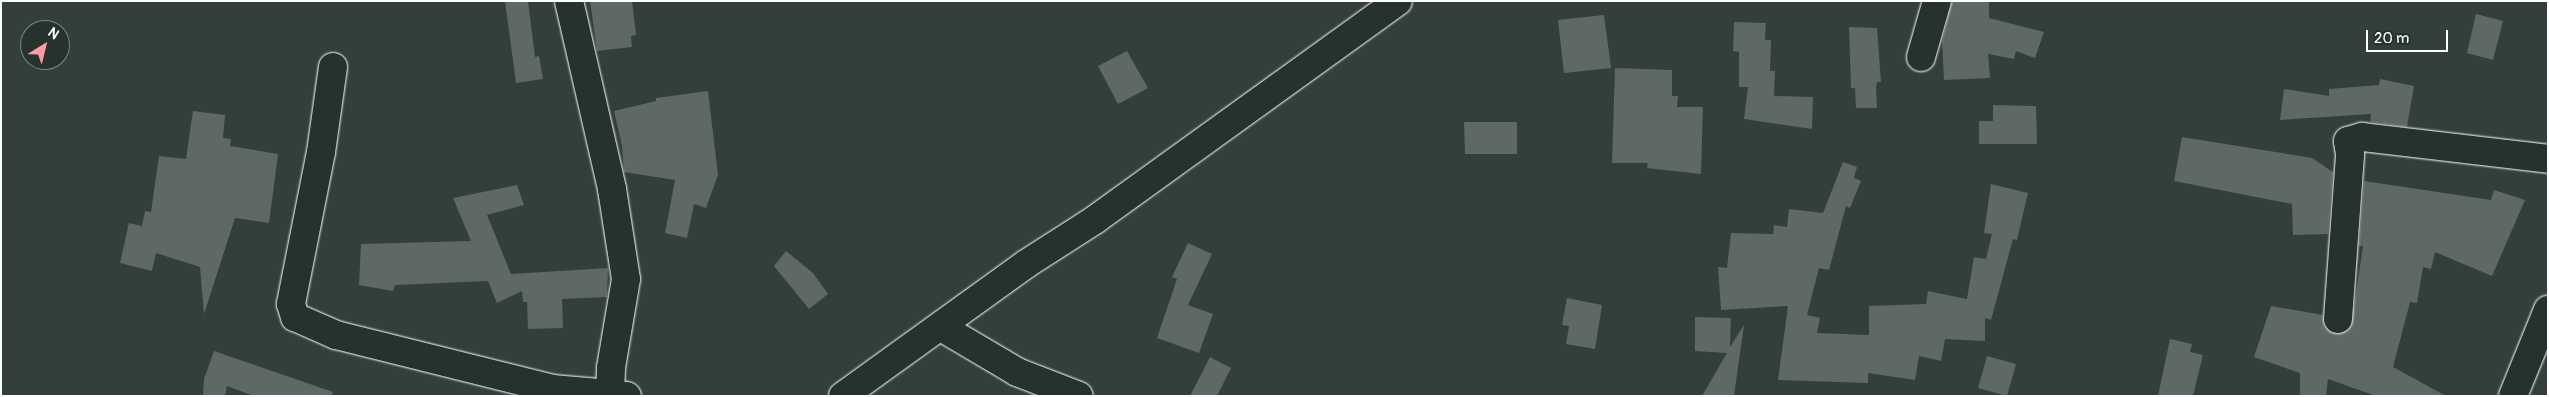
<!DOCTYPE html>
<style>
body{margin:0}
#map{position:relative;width:2549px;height:397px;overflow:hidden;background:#333f3a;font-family:Pangolin,sans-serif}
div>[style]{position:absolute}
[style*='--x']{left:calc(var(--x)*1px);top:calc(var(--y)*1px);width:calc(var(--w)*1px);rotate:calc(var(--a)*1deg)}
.building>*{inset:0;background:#5f6964}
.roads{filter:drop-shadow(0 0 1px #fff) drop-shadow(0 0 1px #fff)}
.minor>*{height:28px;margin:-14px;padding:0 14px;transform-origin:14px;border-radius:14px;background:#26332d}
.major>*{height:28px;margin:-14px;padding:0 14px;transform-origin:14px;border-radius:14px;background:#26332d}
span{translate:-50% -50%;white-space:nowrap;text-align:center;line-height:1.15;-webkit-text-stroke:4px #26332d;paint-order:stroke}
.frame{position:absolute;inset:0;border:2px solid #fff;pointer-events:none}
.north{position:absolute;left:20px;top:20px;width:50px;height:50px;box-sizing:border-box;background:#26332d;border:1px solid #7d8581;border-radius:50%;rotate:36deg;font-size:14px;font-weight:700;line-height:20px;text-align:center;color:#fff}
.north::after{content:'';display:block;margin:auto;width:18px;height:22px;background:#ff9aa2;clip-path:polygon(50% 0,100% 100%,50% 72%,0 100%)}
.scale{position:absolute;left:2366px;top:30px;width:82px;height:22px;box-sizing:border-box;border:2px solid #fff;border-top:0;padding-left:6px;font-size:15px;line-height:18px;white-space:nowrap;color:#fff;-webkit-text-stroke:4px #26332d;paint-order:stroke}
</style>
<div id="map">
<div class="building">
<div style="clip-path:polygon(505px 1px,528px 1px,535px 57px,539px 56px,543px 79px,516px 83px)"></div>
<div style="clip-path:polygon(590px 1px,632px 1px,636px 35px,631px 36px,632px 47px,597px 51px)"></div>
<div style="clip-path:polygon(1952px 1px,1989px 1px,1989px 18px,2044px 32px,2035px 58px,2016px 51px,2014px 59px,1988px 54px,1990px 78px,1944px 80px,1942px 41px)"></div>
<div style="clip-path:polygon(2476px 14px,2503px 21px,2493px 60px,2467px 53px)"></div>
<div style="clip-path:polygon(1604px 15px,1611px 68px,1564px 73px,1558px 20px)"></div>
<div style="clip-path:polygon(1734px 22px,1766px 23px,1765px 40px,1771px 40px,1770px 71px,1775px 71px,1774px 96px,1813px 97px,1812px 129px,1744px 119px,1748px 87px,1739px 87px,1739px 52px,1733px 51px)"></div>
<div style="clip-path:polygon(1849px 27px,1877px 28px,1881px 82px,1877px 82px,1876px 87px,1877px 108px,1856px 108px,1855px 88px,1851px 88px)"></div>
<div style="clip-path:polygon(1127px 51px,1148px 88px,1118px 104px,1098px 66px)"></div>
<div style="clip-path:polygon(1615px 68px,1672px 70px,1672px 96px,1678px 96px,1677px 107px,1703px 107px,1701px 174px,1647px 168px,1648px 163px,1612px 163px)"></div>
<div style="clip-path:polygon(2380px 79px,2414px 86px,2407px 127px,2370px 122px,2371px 114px,2280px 120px,2284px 89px,2329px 96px,2329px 89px,2379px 85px)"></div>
<div style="clip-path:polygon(708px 91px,718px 175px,706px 208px,694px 204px,687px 238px,665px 233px,675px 180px,624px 172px,622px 146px,614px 111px,656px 101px,656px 98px)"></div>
<div style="clip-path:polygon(1993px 105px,2036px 106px,2037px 144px,1979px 144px,1979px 121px,1993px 121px)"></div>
<div style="clip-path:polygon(193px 111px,225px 115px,223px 138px,231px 139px,230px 146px,278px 154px,269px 223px,235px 218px,204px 314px,200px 267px,156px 253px,152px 271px,120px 263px,129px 223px,142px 226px,145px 211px,151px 212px,159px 156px,186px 159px)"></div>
<div style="clip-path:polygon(1464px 122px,1517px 122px,1517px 154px,1465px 154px)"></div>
<div style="clip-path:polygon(2182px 137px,2312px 158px,2333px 172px,2328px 234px,2293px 235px,2292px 204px,2174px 181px)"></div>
<div style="clip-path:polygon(1843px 162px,1857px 167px,1854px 178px,1861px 181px,1850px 208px,1846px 206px,1829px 270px,1819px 268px,1807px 315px,1820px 318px,1817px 333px,1869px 335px,1869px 306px,1926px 304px,1928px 291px,1967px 299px,1974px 257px,1986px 259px,1992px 234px,1984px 233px,1991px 184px,2028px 193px,2017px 240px,2013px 239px,1991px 320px,1985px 318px,1985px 341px,1945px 339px,1941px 361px,1919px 356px,1915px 380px,1868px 373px,1868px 383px,1778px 380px,1788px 306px,1721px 310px,1718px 267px,1727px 268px,1731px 233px,1773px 234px,1774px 225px,1787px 227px,1789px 209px,1823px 213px)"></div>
<div style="clip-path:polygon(2364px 181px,2491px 200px,2494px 190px,2525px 200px,2492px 276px,2435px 252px,2431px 269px,2423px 267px,2417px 303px,2410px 302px,2393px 367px,2446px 396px,2376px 396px,2328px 379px,2326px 396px,2300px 396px,2300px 373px,2254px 357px,2271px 306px,2323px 315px,2324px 326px,2336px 334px,2351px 327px,2363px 246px,2359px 246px)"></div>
<div style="clip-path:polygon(517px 185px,524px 205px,487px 215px,511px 274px,608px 268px,607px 297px,562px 299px,563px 328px,528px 329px,527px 302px,523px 302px,522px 291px,497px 303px,488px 281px,395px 285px,393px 291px,359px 285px,361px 244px,471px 241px,453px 198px)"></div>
<div style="clip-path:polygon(1188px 243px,1212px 254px,1188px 305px,1213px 314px,1199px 353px,1157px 338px,1177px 279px,1172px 277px)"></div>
<div style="clip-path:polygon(786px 251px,813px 273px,828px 294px,809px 309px,774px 266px)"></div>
<div style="clip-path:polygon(1567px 298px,1602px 305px,1595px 349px,1566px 344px,1569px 326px,1562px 325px)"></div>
<div style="clip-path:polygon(1695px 317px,1731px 318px,1730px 347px,1744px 325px,1734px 396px,1702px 396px,1727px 353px,1695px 351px)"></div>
<div style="clip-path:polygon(2170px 339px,2192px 344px,2190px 352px,2203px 355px,2193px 396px,2158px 396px)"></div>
<div style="clip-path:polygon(214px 351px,333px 392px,332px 396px,254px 396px,227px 386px,225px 396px,203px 396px,204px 379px)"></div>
<div style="clip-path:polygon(1987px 356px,2016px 364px,2007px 396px,1978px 388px)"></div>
<div style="clip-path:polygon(1210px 357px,1231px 368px,1217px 396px,1190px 396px)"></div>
</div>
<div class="roads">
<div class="minor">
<div style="--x:569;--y:1;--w:193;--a:77.1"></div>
<div style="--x:612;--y:189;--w:91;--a:81.2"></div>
<div style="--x:626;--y:279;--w:90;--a:99.6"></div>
<div style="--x:611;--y:368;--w:26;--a:92"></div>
<div style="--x:610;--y:394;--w:17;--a:7"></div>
<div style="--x:1921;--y:57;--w:58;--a:-74.1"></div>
<div style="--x:333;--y:67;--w:86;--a:98"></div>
<div style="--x:321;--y:152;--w:155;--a:101.2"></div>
<div style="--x:291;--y:304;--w:14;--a:73"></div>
<div style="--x:295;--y:317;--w:45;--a:23.7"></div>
<div style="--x:336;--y:335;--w:223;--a:14"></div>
<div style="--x:552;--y:389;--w:58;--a:4.9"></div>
<div style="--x:2338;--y:319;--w:165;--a:-85.8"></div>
<div style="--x:2350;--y:154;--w:13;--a:-99"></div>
<div style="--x:2348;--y:141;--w:15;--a:-16"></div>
<div style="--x:2362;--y:137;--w:187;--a:6.7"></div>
<div style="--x:941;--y:327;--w:88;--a:30.6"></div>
<div style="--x:1017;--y:372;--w:66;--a:21.2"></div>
<div style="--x:2513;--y:396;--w:93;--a:-67.9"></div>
</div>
<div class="major">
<div style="--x:843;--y:396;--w:226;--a:-35.8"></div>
<div style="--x:1026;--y:264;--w:83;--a:-32.7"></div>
<div style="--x:1096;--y:219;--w:372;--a:-35.8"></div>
</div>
</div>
<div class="frame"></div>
<div class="north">N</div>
<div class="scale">20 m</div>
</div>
